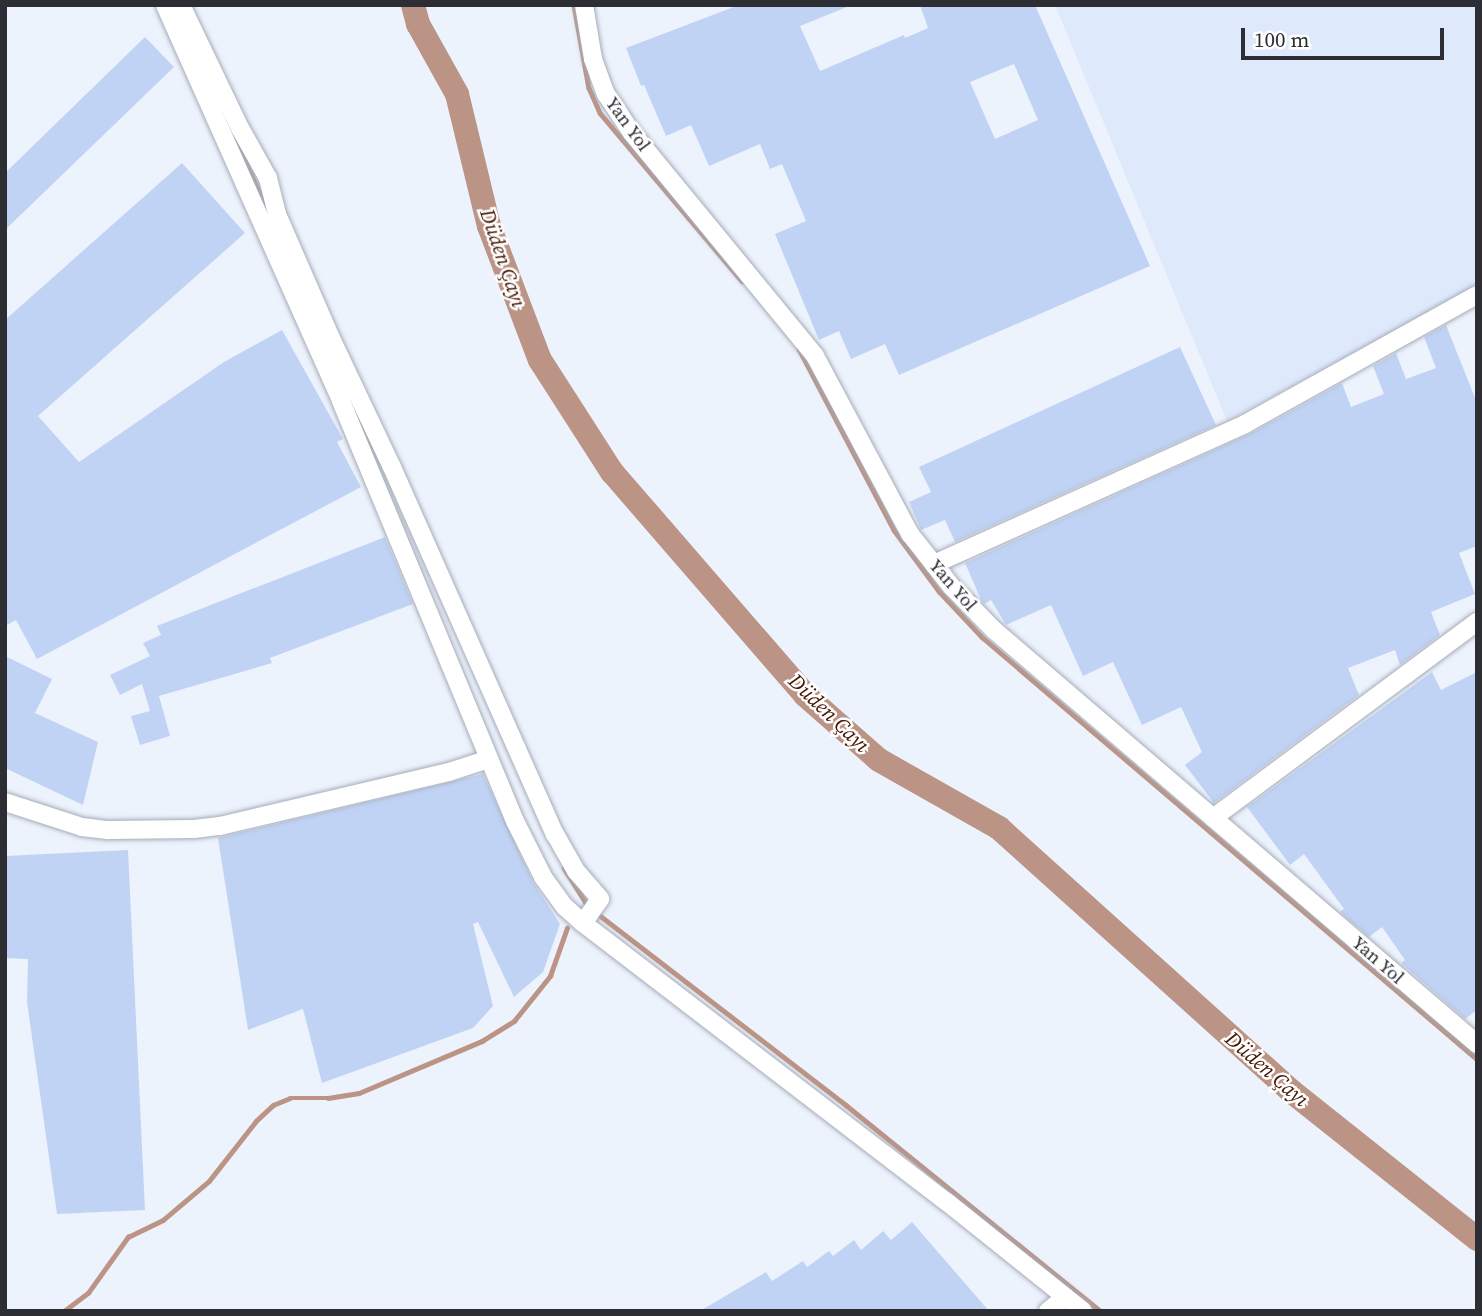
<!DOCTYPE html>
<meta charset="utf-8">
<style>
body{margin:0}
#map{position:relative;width:1482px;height:1316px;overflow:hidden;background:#edf3fd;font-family:"Source Serif 4",serif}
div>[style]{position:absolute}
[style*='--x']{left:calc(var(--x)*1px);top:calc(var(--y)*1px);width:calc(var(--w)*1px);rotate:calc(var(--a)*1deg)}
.built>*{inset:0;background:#dee9fc}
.stream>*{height:4.5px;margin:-2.25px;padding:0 2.25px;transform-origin:2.25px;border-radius:2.25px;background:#bb9486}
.river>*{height:24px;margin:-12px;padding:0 12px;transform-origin:12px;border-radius:12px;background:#bb9486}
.building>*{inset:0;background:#c1d3f5}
.roads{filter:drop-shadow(0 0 2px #a5acb8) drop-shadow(0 0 2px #a5acb8)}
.minor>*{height:18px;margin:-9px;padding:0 9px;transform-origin:9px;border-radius:9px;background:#fff}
span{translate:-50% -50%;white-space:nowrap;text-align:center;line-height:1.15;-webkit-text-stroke:5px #fff;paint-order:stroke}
.street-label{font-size:19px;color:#2c2e33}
.water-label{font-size:21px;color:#481703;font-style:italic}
.frame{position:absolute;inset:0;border:7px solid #2c2e33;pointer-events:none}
.scale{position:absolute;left:1241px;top:28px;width:203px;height:32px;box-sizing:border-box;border:4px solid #2c2e33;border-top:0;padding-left:9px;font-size:21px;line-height:24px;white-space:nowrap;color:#2c2e33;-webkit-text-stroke:5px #fff;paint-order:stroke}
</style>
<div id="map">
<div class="built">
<div style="clip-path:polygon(1055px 5px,1477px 5px,1477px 286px,1227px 421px)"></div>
</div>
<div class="stream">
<div style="--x:574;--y:5;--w:84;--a:79.8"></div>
<div style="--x:589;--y:88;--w:27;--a:66"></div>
<div style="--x:600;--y:113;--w:220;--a:49.8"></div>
<div style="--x:232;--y:131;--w:89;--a:66"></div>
<div style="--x:799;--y:349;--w:204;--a:62.3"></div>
<div style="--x:894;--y:530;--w:76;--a:53.6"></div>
<div style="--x:939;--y:591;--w:63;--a:46.9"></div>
<div style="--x:982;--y:637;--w:650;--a:40.45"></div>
<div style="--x:564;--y:868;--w:45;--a:57.7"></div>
<div style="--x:598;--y:914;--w:313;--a:37.6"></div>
<div style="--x:846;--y:1105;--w:327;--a:39"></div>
<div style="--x:64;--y:1311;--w:30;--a:-37"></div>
<div style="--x:88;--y:1293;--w:69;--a:-54.5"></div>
<div style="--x:128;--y:1237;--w:39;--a:-26"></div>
<div style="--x:163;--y:1220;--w:60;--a:-40.3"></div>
<div style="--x:209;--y:1181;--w:76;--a:-51.9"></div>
<div style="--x:256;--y:1121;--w:23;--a:-43"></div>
<div style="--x:273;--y:1105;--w:18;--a:-22"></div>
<div style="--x:290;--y:1098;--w:38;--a:0"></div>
<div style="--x:328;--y:1098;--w:31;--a:-9"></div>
<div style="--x:359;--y:1093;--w:134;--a:-22.9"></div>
<div style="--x:482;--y:1041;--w:38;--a:-32"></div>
<div style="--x:514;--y:1021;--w:58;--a:-51.3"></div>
<div style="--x:550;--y:976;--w:51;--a:-70.5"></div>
</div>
<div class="river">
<div style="--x:413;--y:5;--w:20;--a:75"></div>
<div style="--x:418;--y:24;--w:80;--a:60.9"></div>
<div style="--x:457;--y:94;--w:136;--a:76.4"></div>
<div style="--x:489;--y:226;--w:143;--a:69.2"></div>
<div style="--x:540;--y:360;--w:133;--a:57.3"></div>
<div style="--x:612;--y:472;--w:295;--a:49.1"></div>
<div style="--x:805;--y:695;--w:98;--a:41.3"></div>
<div style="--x:879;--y:760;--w:138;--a:29.5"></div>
<div style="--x:999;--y:828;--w:393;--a:42"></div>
<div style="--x:1291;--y:1091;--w:238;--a:38.5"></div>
</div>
<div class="building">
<div style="clip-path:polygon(evenodd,739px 5px,852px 5px,800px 26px,820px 71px,904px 35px,905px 38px,928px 28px,920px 5px,1035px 5px,1150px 266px,899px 375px,885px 344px,851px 359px,839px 331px,819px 340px,775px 234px,806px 221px,782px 164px,770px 169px,760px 144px,709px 166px,691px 125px,666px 136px,644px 85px,641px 86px,626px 48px,739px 5px,1014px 64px,1038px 120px,995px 139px,970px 82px,1014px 64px)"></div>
<div style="clip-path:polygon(145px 37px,174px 67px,5px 230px,5px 173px)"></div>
<div style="clip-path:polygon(182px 163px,245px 233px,38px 416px,79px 462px,224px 362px,282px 330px,343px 439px,337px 442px,361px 487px,37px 659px,16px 620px,5px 626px,5px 320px)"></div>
<div style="clip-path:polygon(1446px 325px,1477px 403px,1477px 546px,1459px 553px,1475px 594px,1431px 612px,1440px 635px,1400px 665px,1395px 650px,1348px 668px,1359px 695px,1214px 803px,1185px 765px,1202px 752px,1181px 707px,1142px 725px,1113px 662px,1083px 676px,1051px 605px,1006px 625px,991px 600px,984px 604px,981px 600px,965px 563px,1250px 434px,1342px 383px,1351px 407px,1384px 394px,1373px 366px,1396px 353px,1406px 379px,1436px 368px,1424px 337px)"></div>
<div style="clip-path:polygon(1180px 347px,1216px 425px,955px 542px,945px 520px,921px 530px,909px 502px,931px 492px,919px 467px)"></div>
<div style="clip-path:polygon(385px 537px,413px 604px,270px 658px,272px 663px,159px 696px,170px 736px,140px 745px,131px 716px,150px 711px,142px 684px,120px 695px,110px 675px,150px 656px,143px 643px,161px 635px,157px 626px)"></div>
<div style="clip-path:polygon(5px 656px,52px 679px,35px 713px,98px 742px,83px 805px,5px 768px)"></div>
<div style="clip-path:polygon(1432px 672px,1441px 690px,1477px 672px,1477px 1010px,1465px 1019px,1401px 963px,1405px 960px,1382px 927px,1369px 937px,1340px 912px,1344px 909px,1304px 854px,1290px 865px,1247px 807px)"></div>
<div style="clip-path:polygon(483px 774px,533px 882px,560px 924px,543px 972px,514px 997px,478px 922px,473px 924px,493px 1006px,473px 1028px,322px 1083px,303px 1009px,248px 1030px,218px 838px)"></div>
<div style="clip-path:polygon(128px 850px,145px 1210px,57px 1214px,27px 1002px,28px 959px,5px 958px,5px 856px)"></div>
<div style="clip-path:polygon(912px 1222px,989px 1311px,700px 1311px,766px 1272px,772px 1281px,803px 1261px,807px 1267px,829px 1251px,833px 1256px,854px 1240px,861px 1250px,883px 1231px,891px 1240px)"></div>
</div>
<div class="roads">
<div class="minor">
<div style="--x:165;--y:5;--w:433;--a:66"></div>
<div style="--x:341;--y:401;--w:455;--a:67.5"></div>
<div style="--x:515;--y:821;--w:63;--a:63.4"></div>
<div style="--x:543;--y:877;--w:37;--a:54"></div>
<div style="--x:565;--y:907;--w:24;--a:42"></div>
<div style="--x:583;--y:923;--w:459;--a:37.5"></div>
<div style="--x:947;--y:1202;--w:174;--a:38.7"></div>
<div style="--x:181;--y:5;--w:136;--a:64.4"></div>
<div style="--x:240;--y:128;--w:57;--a:60.8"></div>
<div style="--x:268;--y:178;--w:37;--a:76"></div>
<div style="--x:277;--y:214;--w:133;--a:66.5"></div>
<div style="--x:330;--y:336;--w:145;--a:64.7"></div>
<div style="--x:392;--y:467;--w:402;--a:66.1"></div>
<div style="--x:555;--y:834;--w:43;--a:60.4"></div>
<div style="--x:576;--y:871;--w:37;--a:49"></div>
<div style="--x:600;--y:899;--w:29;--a:125"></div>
<div style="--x:584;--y:5;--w:55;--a:80.5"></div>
<div style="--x:593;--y:59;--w:37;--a:70"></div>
<div style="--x:606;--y:94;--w:47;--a:56.3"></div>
<div style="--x:632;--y:133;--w:288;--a:50.6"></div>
<div style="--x:815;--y:356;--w:202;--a:61.9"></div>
<div style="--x:910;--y:534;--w:68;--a:51.6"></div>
<div style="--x:952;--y:587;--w:60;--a:45.7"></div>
<div style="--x:994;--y:630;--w:636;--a:40.6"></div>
<div style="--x:934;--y:564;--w:341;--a:-24.2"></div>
<div style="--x:1245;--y:424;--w:265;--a:-29.1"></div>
<div style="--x:5;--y:802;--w:81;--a:18"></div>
<div style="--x:82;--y:827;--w:26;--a:7"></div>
<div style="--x:108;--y:830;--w:86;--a:-0.7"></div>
<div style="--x:194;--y:829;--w:26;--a:-7"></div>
<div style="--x:220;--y:826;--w:235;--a:-13.3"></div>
<div style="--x:449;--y:772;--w:42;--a:-18"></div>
<div style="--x:1213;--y:818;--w:329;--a:-36.6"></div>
<div style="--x:1048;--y:1311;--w:22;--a:-39"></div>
</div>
</div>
<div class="street-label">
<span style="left:628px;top:124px;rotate:54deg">Yan Yol</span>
<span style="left:953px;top:585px;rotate:49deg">Yan Yol</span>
<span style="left:1378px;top:960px;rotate:41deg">Yan Yol</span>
</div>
<div class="water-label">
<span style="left:503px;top:258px;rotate:71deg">Düden Çayı</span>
<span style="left:829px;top:713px;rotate:44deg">Düden Çayı</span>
<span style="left:1267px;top:1069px;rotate:41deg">Düden Çayı</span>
</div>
<div class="frame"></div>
<div class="scale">100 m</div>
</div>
